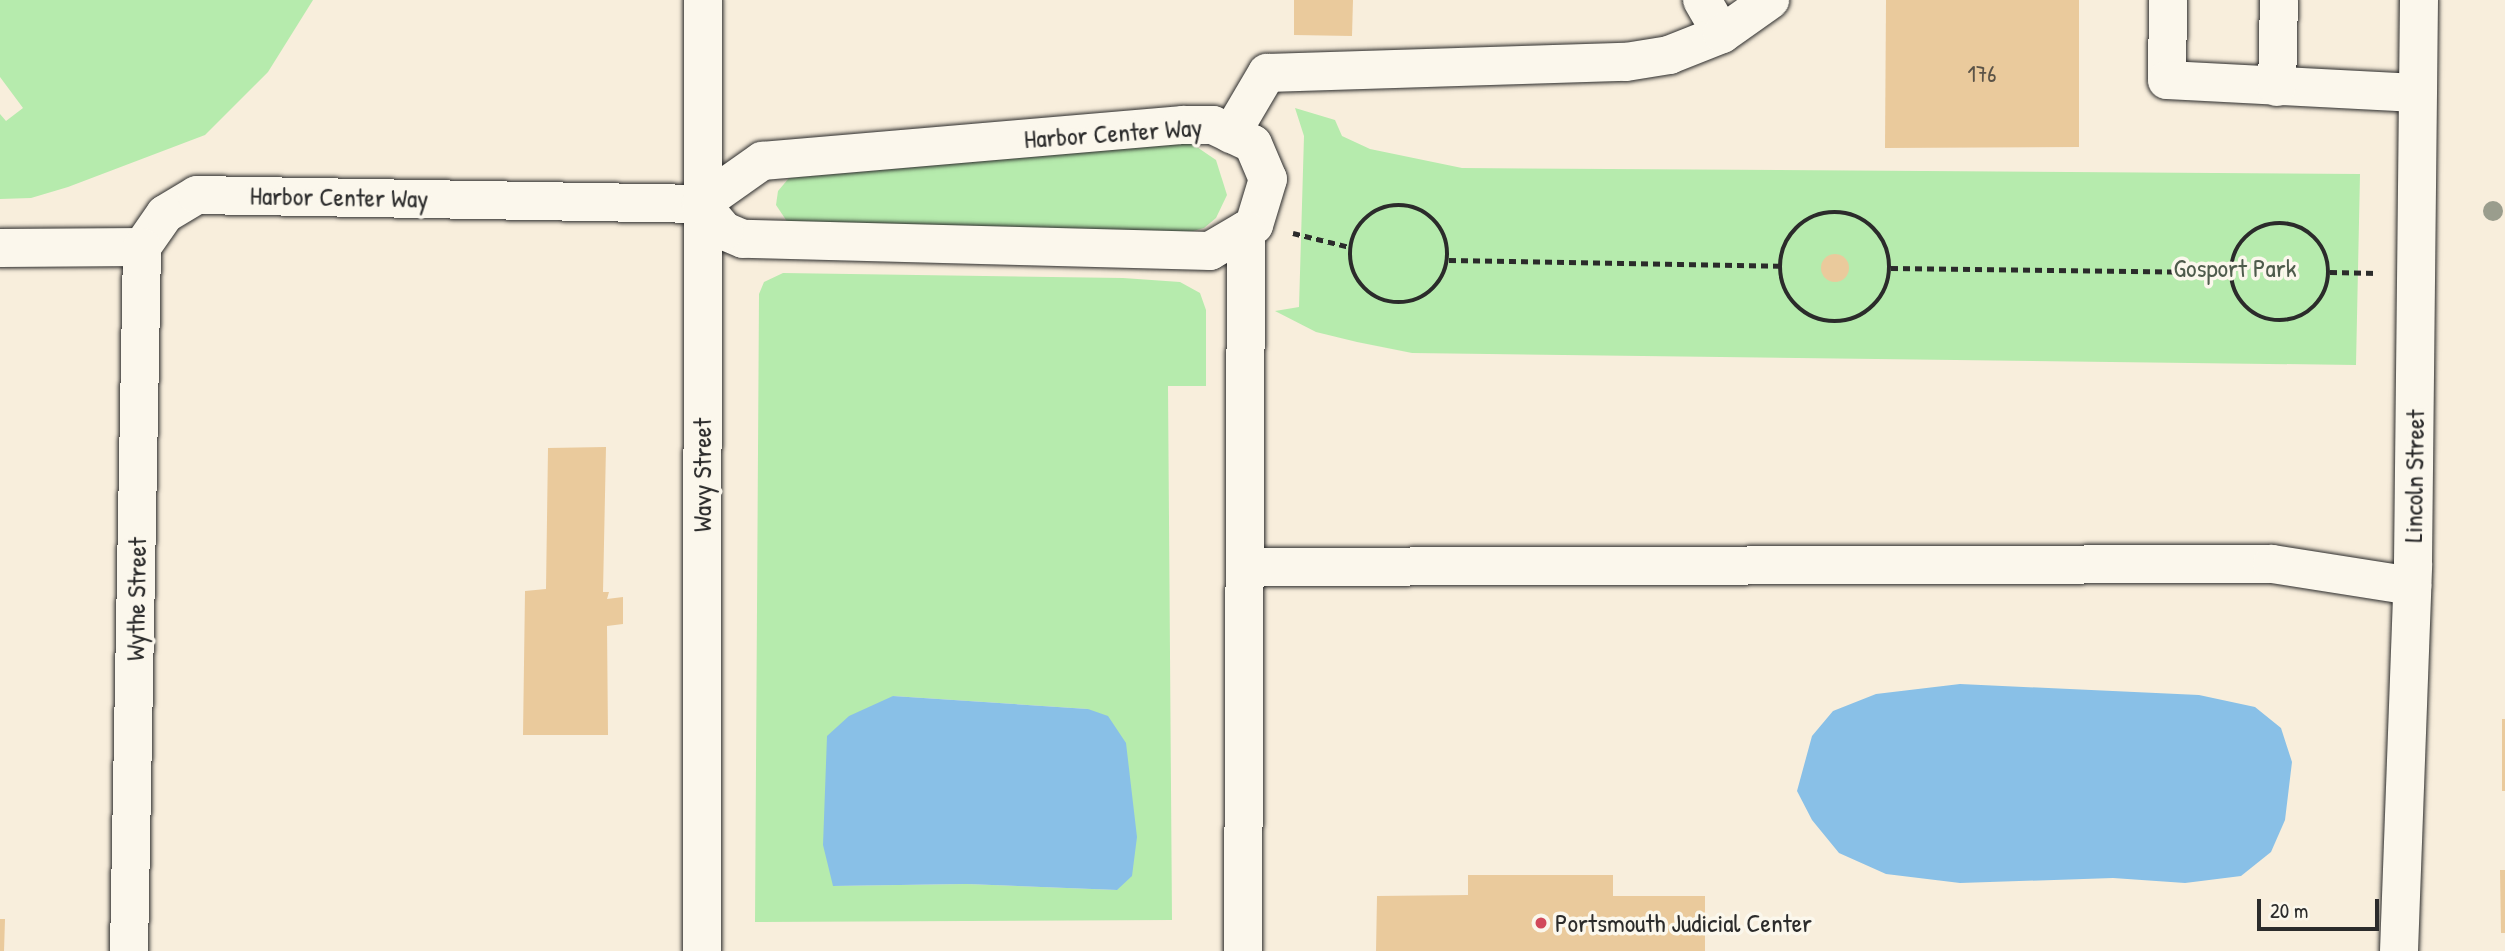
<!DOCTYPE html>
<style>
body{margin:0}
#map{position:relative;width:2505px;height:951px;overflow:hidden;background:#f8eedc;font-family:"Patrick Hand",sans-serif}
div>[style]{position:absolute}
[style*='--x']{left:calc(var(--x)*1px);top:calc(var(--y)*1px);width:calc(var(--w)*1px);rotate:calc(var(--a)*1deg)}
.green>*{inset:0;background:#b6ebad}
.water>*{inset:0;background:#89c0e7}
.building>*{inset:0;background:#eaca9c}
.round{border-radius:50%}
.path>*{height:4.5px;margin-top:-2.25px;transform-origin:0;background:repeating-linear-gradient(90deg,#2b2b2b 0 7px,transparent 0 12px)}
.path>.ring{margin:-2.25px;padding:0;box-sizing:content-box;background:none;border:4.5px solid #2b2b2b;border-radius:50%}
.roads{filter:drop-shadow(0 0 2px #2b2b2b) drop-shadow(0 0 2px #2b2b2b)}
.minor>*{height:38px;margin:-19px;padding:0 19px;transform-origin:19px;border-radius:19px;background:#fbf7ec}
.trees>*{width:20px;height:20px;margin:-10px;border-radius:50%;background:#9a9d8d}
.dots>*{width:19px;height:19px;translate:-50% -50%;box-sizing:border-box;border:4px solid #fbf7ec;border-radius:50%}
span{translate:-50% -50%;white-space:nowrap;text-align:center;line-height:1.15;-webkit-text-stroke:7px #fbf7ec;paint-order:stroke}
.number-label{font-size:23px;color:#5b5347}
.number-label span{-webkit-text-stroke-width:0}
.street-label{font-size:26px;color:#2b2b2b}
.park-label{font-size:26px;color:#4e5b4c}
.poi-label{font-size:26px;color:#2b2b2b}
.left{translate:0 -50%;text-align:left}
.scale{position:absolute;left:2257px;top:899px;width:122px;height:32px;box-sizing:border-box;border:4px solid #2b2b2b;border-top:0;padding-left:9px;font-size:21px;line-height:24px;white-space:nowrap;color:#2b2b2b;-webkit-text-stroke:5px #fbf7ec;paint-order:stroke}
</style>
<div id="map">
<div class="green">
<div style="clip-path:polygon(0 0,313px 0,268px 72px,205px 135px,68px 187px,31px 198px,0 199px,0 114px,6px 121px,23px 108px,0 77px)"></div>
<div style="clip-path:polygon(1295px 108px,1335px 120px,1342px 136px,1370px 149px,1462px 168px,2360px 174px,2356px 365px,1412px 353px,1357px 342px,1316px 332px,1275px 311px,1299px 307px,1304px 136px)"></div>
<div style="clip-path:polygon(1191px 143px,1216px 160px,1227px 195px,1216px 218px,1204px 228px,1182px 234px,788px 223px,776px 205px,778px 191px,789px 178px)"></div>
<div style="clip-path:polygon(evenodd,783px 273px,1123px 278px,1180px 282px,1200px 293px,1206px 310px,1206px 386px,1168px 386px,1172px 920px,755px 922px,759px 294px,764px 282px,783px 273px,893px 696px,1088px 709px,1117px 890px,966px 884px,833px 886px,893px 696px)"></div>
</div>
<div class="water">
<div style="clip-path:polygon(1960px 684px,2199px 695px,2255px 707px,2281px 728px,2292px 762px,2285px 820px,2271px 852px,2241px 876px,2185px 883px,2113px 878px,1960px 883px,1886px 874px,1839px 853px,1812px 820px,1797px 791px,1812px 736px,1833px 711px,1876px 694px)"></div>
<div style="clip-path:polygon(893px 696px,1088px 709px,1108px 716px,1126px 743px,1137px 837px,1132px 876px,1117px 890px,966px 884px,833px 886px,823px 845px,827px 736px,849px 716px)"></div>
</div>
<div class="building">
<div style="clip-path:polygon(1294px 0,1353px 0,1352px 36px,1294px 35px)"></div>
<div style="clip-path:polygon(1886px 0,2079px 0,2079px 147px,1885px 148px)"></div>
<div class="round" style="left:1821px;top:254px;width:28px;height:28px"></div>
<div style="clip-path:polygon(606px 447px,603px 592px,609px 592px,607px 599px,623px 597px,623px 624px,607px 626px,608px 735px,523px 735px,525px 591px,546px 589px,548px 448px)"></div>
<div style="clip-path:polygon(2502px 719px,2505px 719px,2505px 791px,2502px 791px)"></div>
<div style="clip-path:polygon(2500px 870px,2505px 870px,2505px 933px,2501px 933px)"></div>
<div style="clip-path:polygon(1468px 875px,1613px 875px,1613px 896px,1705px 896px,1705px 951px,1376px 951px,1377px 896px,1468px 895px)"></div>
<div style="clip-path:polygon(0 919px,5px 919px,4px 951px,0 951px)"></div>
</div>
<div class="path">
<div class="ring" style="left:1350px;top:205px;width:93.5px;height:93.5px"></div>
<div class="ring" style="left:1780px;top:212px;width:105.5px;height:105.5px"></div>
<div class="ring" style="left:2231px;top:223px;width:93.5px;height:93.5px"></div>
<div style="--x:1293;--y:233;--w:59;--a:13.8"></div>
<div style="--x:1449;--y:260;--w:330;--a:1"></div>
<div style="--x:1891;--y:268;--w:339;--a:0.7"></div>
<div style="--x:2330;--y:272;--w:48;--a:1.2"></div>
</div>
<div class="roads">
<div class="minor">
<div style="--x:1702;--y:0;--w:39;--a:60"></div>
<div style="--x:2168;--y:0;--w:80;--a:90.7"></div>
<div style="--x:2167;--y:80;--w:250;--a:3"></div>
<div style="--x:2277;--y:87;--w:87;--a:-88.7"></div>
<div style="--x:1231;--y:134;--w:71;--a:-59.5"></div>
<div style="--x:1267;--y:73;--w:359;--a:-1.8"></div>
<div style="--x:1626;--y:62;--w:44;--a:-9.2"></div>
<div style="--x:1669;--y:55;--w:57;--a:-21.6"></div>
<div style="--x:1722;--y:34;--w:59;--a:-35.3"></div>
<div style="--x:142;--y:247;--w:40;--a:-55.1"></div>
<div style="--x:165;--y:214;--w:37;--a:-31"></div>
<div style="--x:197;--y:195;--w:504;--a:1.02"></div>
<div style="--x:701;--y:204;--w:75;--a:-35.2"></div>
<div style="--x:762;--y:161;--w:423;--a:-4.9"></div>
<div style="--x:1183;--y:125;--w:30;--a:0"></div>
<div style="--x:1213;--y:125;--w:44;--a:25.4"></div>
<div style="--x:1253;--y:144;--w:38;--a:67"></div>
<div style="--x:1268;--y:179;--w:48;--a:106.9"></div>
<div style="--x:1254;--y:225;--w:51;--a:149.4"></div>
<div style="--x:1210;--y:251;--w:467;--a:-178.5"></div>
<div style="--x:743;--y:239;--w:21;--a:-157"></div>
<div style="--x:724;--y:231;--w:35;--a:-130"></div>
<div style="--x:0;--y:248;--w:142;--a:-0.4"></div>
<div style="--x:1245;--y:567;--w:1027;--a:-0.17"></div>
<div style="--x:2272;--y:564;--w:142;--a:8.9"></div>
<div style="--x:129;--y:951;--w:704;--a:-88.94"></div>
<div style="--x:702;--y:951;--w:951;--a:-89.94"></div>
<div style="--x:1243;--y:951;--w:721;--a:-89.76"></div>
<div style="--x:2399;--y:951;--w:388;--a:-87.9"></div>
<div style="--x:2413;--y:563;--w:563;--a:-89.39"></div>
</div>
</div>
<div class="trees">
<div style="left:2493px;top:211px"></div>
</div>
<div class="dots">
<div style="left:1541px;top:923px;background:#d1495b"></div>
</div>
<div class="number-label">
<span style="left:1982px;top:74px">176</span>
</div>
<div class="street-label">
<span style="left:1113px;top:133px;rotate:-4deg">Harbor Center Way</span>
<span style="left:339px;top:197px;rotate:1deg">Harbor Center Way</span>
<span style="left:702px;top:475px;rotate:-90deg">Wavy Street</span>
<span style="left:2414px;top:476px;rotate:-89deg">Lincoln Street</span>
<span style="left:136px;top:599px;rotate:-89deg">Wythe Street</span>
</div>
<div class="park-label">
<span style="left:2235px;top:268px">Gosport Park</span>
</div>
<div class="poi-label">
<span class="left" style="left:1555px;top:923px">Portsmouth Judicial Center</span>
</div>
<div class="scale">20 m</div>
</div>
